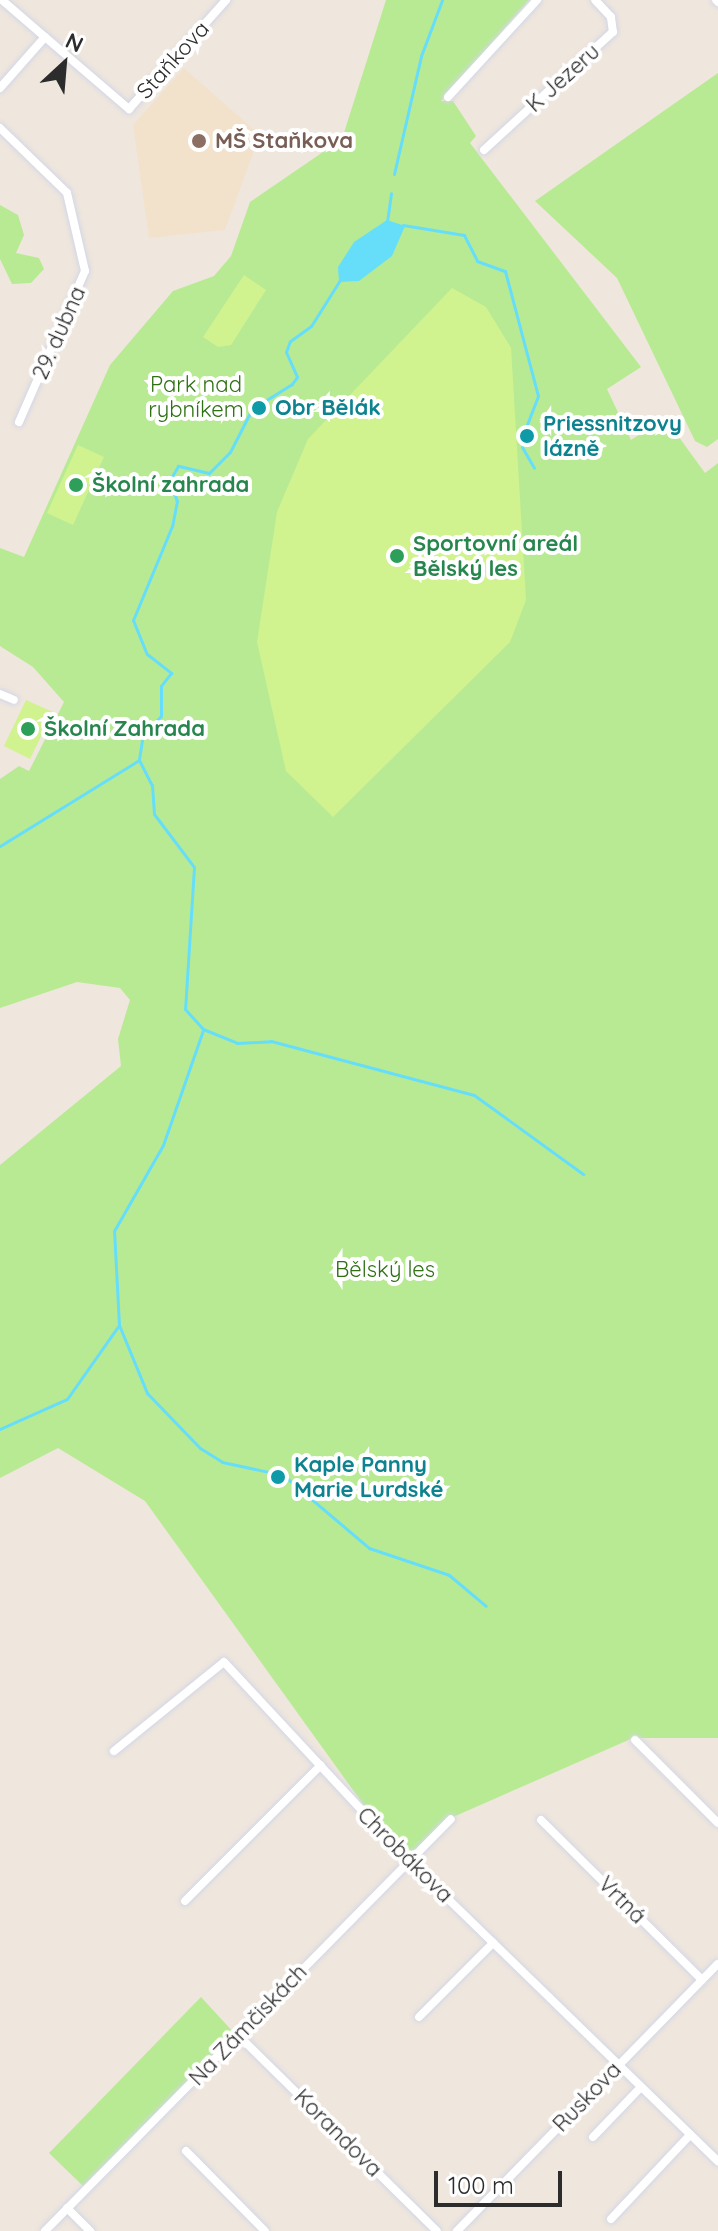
<!DOCTYPE html>
<meta charset="utf-8">
<style>
body{margin:0}
#map{position:relative;width:718px;height:2231px;overflow:hidden;background:#efe6dd;font-family:Quicksand,sans-serif}
div>[style]{position:absolute}
[style*='--x']{left:calc(var(--x)*1px);top:calc(var(--y)*1px);width:calc(var(--w)*1px);rotate:calc(var(--a)*1deg)}
.education>*{inset:0;background:#f2e2cb}
.green>*{inset:0;background:#b8ea94}
.pitch>*{inset:0;background:#d0f38f}
.water>*{inset:0;background:#66defa}
.stream>*{height:3px;margin:-1.5px;padding:0 1.5px;transform-origin:1.5px;border-radius:1.5px;background:#66defa}
.roads{filter:drop-shadow(0 0 2px #d2d7e6) drop-shadow(0 0 2px #d2d7e6)}
.minor>*{height:8px;margin:-4px;padding:0 4px;transform-origin:4px;border-radius:4px;background:#fff}
.dots>*{width:22px;height:22px;translate:-50% -50%;box-sizing:border-box;border:4px solid #fff;border-radius:50%}
span{translate:-50% -50%;white-space:nowrap;text-align:center;line-height:1.15;-webkit-text-stroke:8px #fff;paint-order:stroke}
.street-label{font-size:22px;color:#2c2c2c}
.education-label{font-size:22px;color:#785e54;font-weight:700}
.left{translate:0 -50%;text-align:left}
.park-label{font-size:22px;color:#2e7113}
.culture-label{font-size:22px;color:#0d838f;font-weight:700}
.leisure-label{font-size:22px;color:#27864d;font-weight:700}
.north{position:absolute;left:24px;top:24px;width:80px;height:80px;-webkit-text-stroke:6px #fff;paint-order:stroke;rotate:26deg;font-size:22px;font-weight:700;line-height:32px;text-align:center;color:#2c2c2c}
.north::after{content:'';display:block;margin:auto;width:28px;height:36px;background:#2c2c2c;clip-path:polygon(50% 0,100% 100%,50% 72%,0 100%)}
.scale{position:absolute;left:434px;top:2171px;width:128px;height:36px;box-sizing:border-box;border:4px solid #2c2c2c;border-top:0;padding-left:10px;font-size:24px;line-height:28px;white-space:nowrap;color:#2c2c2c;-webkit-text-stroke:6px #fff;paint-order:stroke}
</style>
<div id="map">
<div class="education">
<div style="clip-path:polygon(184px 68px,260px 135px,225px 230px,149px 238px,133px 125px)"></div>
</div>
<div class="green">
<div style="clip-path:polygon(386px 0,529px 0,441px 101px,453px 101px,476px 136px,470px 143px,641px 367px,607px 389px,631px 440px,665px 418px,705px 473px,718px 463px,718px 1738px,633px 1738px,453px 1817px,404px 1861px,145px 1501px,58px 1448px,0 1478px,0 1165px,121px 1066px,118px 1039px,130px 1000px,120px 988px,77px 982px,0 1008px,0 779px,19px 766px,29px 771px,64px 702px,33px 667px,0 646px,0 548px,24px 557px,110px 365px,173px 291px,214px 276px,231px 256px,250px 202px,342px 139px)"></div>
<div style="clip-path:polygon(718px 73px,718px 439px,707px 447px,695px 441px,617px 278px,535px 201px)"></div>
<div style="clip-path:polygon(0 205px,18px 215px,24px 235px,16px 253px,39px 258px,44px 269px,31px 283px,12px 284px,0 259px)"></div>
<div style="clip-path:polygon(201px 1997px,235px 2034px,83px 2186px,49px 2153px)"></div>
</div>
<div class="pitch">
<div style="clip-path:polygon(244px 275px,266px 290px,231px 345px,218px 347px,203px 337px)"></div>
<div style="clip-path:polygon(452px 288px,486px 307px,511px 348px,526px 600px,510px 642px,333px 817px,286px 771px,257px 642px,277px 512px,308px 439px)"></div>
<div style="clip-path:polygon(78px 445px,104px 457px,73px 525px,47px 513px)"></div>
<div style="clip-path:polygon(26px 700px,53px 712px,30px 759px,4px 746px)"></div>
</div>
<div class="water">
<div style="clip-path:polygon(387px 220px,405px 226px,392px 256px,359px 281px,339px 282px,338px 267px,354px 242px)"></div>
</div>
<div class="stream">
<div style="--x:394;--y:174;--w:121;--a:-77.1"></div>
<div style="--x:421;--y:56;--w:60;--a:-69.4"></div>
<div style="--x:387;--y:222;--w:29;--a:-82"></div>
<div style="--x:403;--y:225;--w:62;--a:9.3"></div>
<div style="--x:464;--y:235;--w:29;--a:63"></div>
<div style="--x:477;--y:261;--w:30;--a:20"></div>
<div style="--x:505;--y:271;--w:129;--a:75.2"></div>
<div style="--x:538;--y:396;--w:47;--a:111.1"></div>
<div style="--x:340;--y:280;--w:54;--a:122.2"></div>
<div style="--x:311;--y:326;--w:26;--a:144"></div>
<div style="--x:290;--y:341;--w:12;--a:110"></div>
<div style="--x:286;--y:352;--w:27;--a:66"></div>
<div style="--x:297;--y:377;--w:9;--a:126"></div>
<div style="--x:292;--y:384;--w:47;--a:148"></div>
<div style="--x:252;--y:409;--w:48;--a:117.1"></div>
<div style="--x:230;--y:452;--w:30;--a:135"></div>
<div style="--x:209;--y:473;--w:32;--a:-167"></div>
<div style="--x:178;--y:466;--w:16;--a:120"></div>
<div style="--x:170;--y:480;--w:22;--a:72"></div>
<div style="--x:177;--y:501;--w:25;--a:101"></div>
<div style="--x:172;--y:526;--w:102;--a:112.5"></div>
<div style="--x:133;--y:620;--w:37;--a:68"></div>
<div style="--x:147;--y:654;--w:31;--a:38"></div>
<div style="--x:171;--y:673;--w:16;--a:128"></div>
<div style="--x:161;--y:686;--w:30;--a:90"></div>
<div style="--x:161;--y:716;--w:25;--a:135"></div>
<div style="--x:143;--y:734;--w:26;--a:99"></div>
<div style="--x:139;--y:760;--w:28;--a:63"></div>
<div style="--x:152;--y:785;--w:29;--a:86"></div>
<div style="--x:154;--y:814;--w:66;--a:53"></div>
<div style="--x:194;--y:867;--w:142;--a:93.6"></div>
<div style="--x:185;--y:1009;--w:27;--a:48"></div>
<div style="--x:203;--y:1029;--w:37;--a:22"></div>
<div style="--x:237;--y:1043;--w:34;--a:-3"></div>
<div style="--x:271;--y:1041;--w:210;--a:14.9"></div>
<div style="--x:474;--y:1095;--w:135;--a:35.9"></div>
<div style="--x:522;--y:447;--w:24;--a:60"></div>
<div style="--x:0;--y:846;--w:163;--a:-31.7"></div>
<div style="--x:119;--y:1325;--w:74;--a:67.6"></div>
<div style="--x:147;--y:1393;--w:76;--a:46.1"></div>
<div style="--x:200;--y:1448;--w:26;--a:32"></div>
<div style="--x:222;--y:1462;--w:62;--a:12"></div>
<div style="--x:283;--y:1475;--w:113;--a:40.3"></div>
<div style="--x:369;--y:1548;--w:84;--a:18.6"></div>
<div style="--x:449;--y:1575;--w:48;--a:40"></div>
<div style="--x:0;--y:1429;--w:73;--a:-24.1"></div>
<div style="--x:67;--y:1399;--w:90;--a:-54.9"></div>
<div style="--x:119;--y:1325;--w:94;--a:-93"></div>
<div style="--x:114;--y:1231;--w:99;--a:-60.3"></div>
<div style="--x:163;--y:1145;--w:122;--a:-70.8"></div>
</div>
<div class="roads">
<div class="minor">
<div style="--x:2;--y:0;--w:57;--a:40.7"></div>
<div style="--x:716;--y:0;--w:3;--a:45"></div>
<div style="--x:0;--y:88;--w:68;--a:-48.6"></div>
<div style="--x:45;--y:37;--w:111;--a:40.6"></div>
<div style="--x:129;--y:109;--w:146;--a:-48.3"></div>
<div style="--x:448;--y:97;--w:132;--a:-47.5"></div>
<div style="--x:0;--y:128;--w:93;--a:44.1"></div>
<div style="--x:67;--y:193;--w:80;--a:77"></div>
<div style="--x:85;--y:271;--w:165;--a:113.6"></div>
<div style="--x:484;--y:150;--w:175;--a:-42.5"></div>
<div style="--x:613;--y:32;--w:15;--a:-98"></div>
<div style="--x:611;--y:17;--w:23;--a:-133"></div>
<div style="--x:0;--y:694;--w:15;--a:23"></div>
<div style="--x:635;--y:1740;--w:117;--a:45"></div>
<div style="--x:114;--y:1751;--w:141;--a:-39"></div>
<div style="--x:224;--y:1662;--w:272;--a:47.1"></div>
<div style="--x:409;--y:1861;--w:431;--a:44.2"></div>
<div style="--x:541;--y:1820;--w:227;--a:44.8"></div>
<div style="--x:185;--y:1901;--w:192;--a:-45"></div>
<div style="--x:419;--y:2017;--w:105;--a:-45"></div>
<div style="--x:238;--y:2035;--w:279;--a:44.6"></div>
<div style="--x:593;--y:2137;--w:69;--a:-46.2"></div>
<div style="--x:186;--y:2151;--w:112;--a:45.4"></div>
<div style="--x:67;--y:2208;--w:33;--a:45"></div>
<div style="--x:611;--y:2219;--w:115;--a:-46.8"></div>
<div style="--x:45;--y:2231;--w:578;--a:-45.42"></div>
<div style="--x:457;--y:2231;--w:373;--a:-45.7"></div>
</div>
</div>
<div class="dots">
<div style="left:199px;top:141px;background:#8d6e63"></div>
<div style="left:259px;top:408px;background:#0f9aa8"></div>
<div style="left:527px;top:436px;background:#0f9aa8"></div>
<div style="left:76px;top:485px;background:#2e9e5b"></div>
<div style="left:397px;top:556px;background:#2e9e5b"></div>
<div style="left:28px;top:729px;background:#2e9e5b"></div>
<div style="left:278px;top:1477px;background:#0f9aa8"></div>
</div>
<div class="street-label">
<span style="left:173px;top:60px;rotate:-48deg">Staňkova</span>
<span style="left:563px;top:78px;rotate:-42deg">K Jezeru</span>
<span style="left:59px;top:333px;rotate:-66deg">29. dubna</span>
<span style="left:405px;top:1855px;rotate:45deg">Chrobákova</span>
<span style="left:622px;top:1900px;rotate:45deg">Vrtná</span>
<span style="left:248px;top:2025px;rotate:-46deg">Na Zámčiskách</span>
<span style="left:587px;top:2097px;rotate:-46deg">Ruskova</span>
<span style="left:338px;top:2133px;rotate:45deg">Korandova</span>
</div>
<div class="education-label">
<span class="left" style="left:215px;top:141px">MŠ Staňkova</span>
</div>
<div class="park-label">
<span style="left:196px;top:397px">Park nad<br>rybníkem</span>
<span style="left:385px;top:1270px">Bělský les</span>
</div>
<div class="culture-label">
<span class="left" style="left:275px;top:408px">Obr Bělák</span>
<span class="left" style="left:543px;top:436px">Priessnitzovy<br>lázně</span>
<span class="left" style="left:294px;top:1477px">Kaple Panny<br>Marie Lurdské</span>
</div>
<div class="leisure-label">
<span class="left" style="left:92px;top:485px">Školní zahrada</span>
<span class="left" style="left:413px;top:556px">Sportovní areál<br>Bělský les</span>
<span class="left" style="left:44px;top:729px">Školní Zahrada</span>
</div>
<div class="north">N</div>
<div class="scale">100 m</div>
</div>
